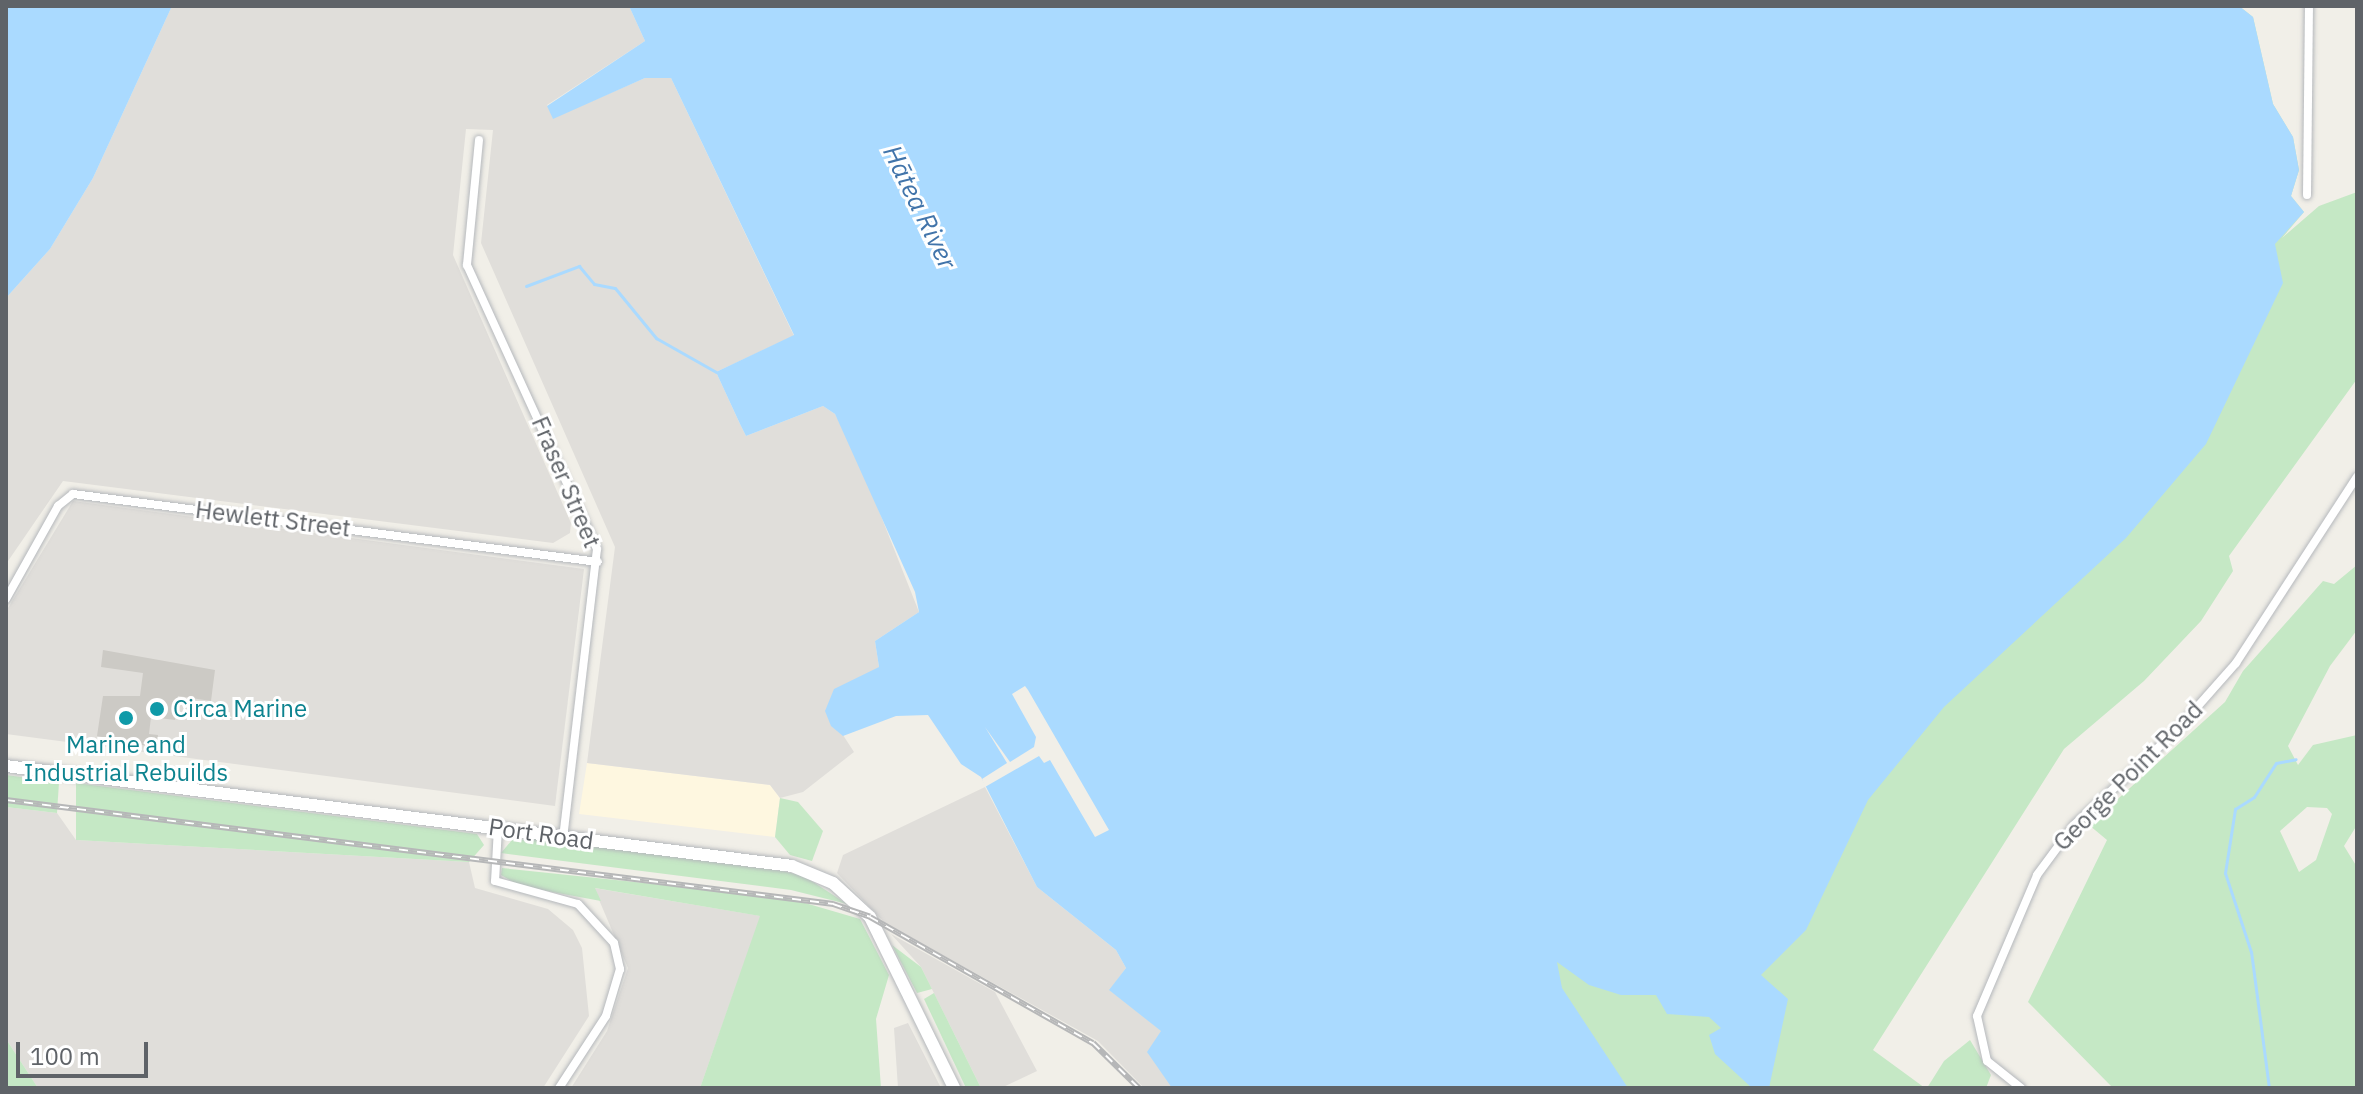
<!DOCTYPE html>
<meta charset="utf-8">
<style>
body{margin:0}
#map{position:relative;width:2363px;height:1094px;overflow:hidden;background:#f1efe8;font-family:"IBM Plex Sans",sans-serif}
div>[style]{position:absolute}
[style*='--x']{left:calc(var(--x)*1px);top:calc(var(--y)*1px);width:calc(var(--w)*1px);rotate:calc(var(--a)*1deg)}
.commercial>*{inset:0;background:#fef7e0}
.industrial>*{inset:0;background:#e0deda}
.green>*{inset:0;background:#c5e8c5}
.water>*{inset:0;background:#aadaff}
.pier>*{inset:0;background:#f1efe8}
.stream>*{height:3px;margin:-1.5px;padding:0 1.5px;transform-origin:1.5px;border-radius:1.5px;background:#aadaff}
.building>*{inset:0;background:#cccac5}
.roads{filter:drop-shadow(0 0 2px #b5b8bc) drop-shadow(0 0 2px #b5b8bc)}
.minor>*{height:8px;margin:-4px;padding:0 4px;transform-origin:4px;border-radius:4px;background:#fff}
.secondary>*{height:12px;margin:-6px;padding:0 6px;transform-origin:6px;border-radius:6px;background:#fff}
.rail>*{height:6px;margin-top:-3px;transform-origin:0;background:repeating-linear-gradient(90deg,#fff 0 9px,#b6b7b8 0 18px);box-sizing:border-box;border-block:2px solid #b6b7b8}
.dots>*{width:22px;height:22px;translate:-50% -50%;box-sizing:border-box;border:4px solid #fff;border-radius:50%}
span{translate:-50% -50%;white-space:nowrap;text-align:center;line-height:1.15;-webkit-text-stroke:6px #fff;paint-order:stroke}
.street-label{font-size:24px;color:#5f6368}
.culture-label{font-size:24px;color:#0d838f}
.left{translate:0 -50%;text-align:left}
.water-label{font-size:26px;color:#4174aa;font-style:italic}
.frame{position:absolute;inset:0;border:8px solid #5f6368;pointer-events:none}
.scale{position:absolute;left:16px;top:1042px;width:132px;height:36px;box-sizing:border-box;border:4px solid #5f6368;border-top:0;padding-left:10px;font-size:24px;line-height:28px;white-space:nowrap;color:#5f6368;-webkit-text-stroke:6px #fff;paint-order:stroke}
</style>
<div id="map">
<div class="commercial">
<div style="clip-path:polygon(587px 763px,770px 785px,780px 798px,775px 837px,579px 814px)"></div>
</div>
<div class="industrial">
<div style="clip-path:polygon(172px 6px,629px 6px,645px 41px,547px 105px,553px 118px,645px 78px,671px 78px,794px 336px,716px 372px,739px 422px,746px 436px,823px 406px,835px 414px,858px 458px,919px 612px,875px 641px,879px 667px,843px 735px,854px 752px,803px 792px,780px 798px,770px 785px,587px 763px,615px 547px,481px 243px,493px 130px,466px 129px,453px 255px,571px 523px,570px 533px,553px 543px,63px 481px,6px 564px,6px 298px,50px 249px,93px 178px)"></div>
<div style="clip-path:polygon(73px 501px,584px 569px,555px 806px,6px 734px,8px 608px)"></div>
<div style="clip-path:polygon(985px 787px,1037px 887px,1116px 950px,1126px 968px,1110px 990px,1162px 1031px,1172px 1088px,1144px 1088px,1098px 1041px,885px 923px,837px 873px,843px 855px)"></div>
<div style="clip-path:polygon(6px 807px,57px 813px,76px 840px,469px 862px,475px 888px,548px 909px,573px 930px,582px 948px,589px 1016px,543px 1088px,38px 1088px,6px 1039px)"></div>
<div style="clip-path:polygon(594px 888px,761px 916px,700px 1088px,571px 1088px,607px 1031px,628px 968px)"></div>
<div style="clip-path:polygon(891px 934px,995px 992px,1037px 1071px,1001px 1088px,981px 1088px,921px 967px)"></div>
<div style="clip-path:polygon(908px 1023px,941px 1088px,898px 1088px,894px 1028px)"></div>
</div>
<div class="green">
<div style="clip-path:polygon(2239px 6px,2253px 17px,2273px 104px,2293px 137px,2299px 170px,2291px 196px,2304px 212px,2282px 238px,2319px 206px,2357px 192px,2357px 379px,2229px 556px,2233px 571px,2201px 621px,2144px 681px,2064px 749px,1873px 1050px,1925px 1088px,1522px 1088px,1556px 961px)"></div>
<div style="clip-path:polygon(evenodd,2357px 565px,2357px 630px,2330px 666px,2288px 746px,2298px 765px,2313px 745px,2357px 735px,2357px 825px,2344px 846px,2357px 867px,2357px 1088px,2113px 1088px,2028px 1002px,2107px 840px,2089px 825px,2225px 702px,2243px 671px,2323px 581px,2334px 584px,2357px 565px,2307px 807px,2327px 808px,2332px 814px,2316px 860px,2299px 872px,2280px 831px,2307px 807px)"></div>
<div style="clip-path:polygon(6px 775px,59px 782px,57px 813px,6px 807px)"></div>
<div style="clip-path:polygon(76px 783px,477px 834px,484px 845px,469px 862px,76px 840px)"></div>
<div style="clip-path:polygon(780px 798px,798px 802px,823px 831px,812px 861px,790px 855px,775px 837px)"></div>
<div style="clip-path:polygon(534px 839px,782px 871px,804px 876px,847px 904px,791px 890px,501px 853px,512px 840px)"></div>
<div style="clip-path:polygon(502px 868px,788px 898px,860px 919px,889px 975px,876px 1019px,881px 1088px,700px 1088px,760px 916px,595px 888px,601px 901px,520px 886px,501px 875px)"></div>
<div style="clip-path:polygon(892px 945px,921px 967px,932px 989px,917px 993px)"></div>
<div style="clip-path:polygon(934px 993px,981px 1088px,966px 1088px,924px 999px)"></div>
<div style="clip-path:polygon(6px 1039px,38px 1088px,6px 1088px)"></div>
<div style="clip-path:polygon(1970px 1040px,1991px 1075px,1986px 1088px,1927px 1088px,1944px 1061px)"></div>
</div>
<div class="water">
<div style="clip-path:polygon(6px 6px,172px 6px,93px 178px,50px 249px,6px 298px)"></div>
<div style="clip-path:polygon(629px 6px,2239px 6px,2253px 17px,2273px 104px,2293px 137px,2299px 170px,2291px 196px,2304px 212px,2275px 244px,2283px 283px,2206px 444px,2126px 538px,1944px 707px,1868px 800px,1806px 930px,1761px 975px,1788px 999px,1769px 1088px,1752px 1088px,1715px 1054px,1709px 1035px,1721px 1028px,1709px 1017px,1667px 1014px,1656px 995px,1621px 995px,1589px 985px,1557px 962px,1562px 988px,1628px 1088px,1172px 1088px,1147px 1052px,1161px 1031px,1109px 990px,1126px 968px,1116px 950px,1037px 887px,981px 777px,961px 764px,928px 715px,896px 716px,843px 736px,831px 726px,825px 711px,834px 689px,879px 667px,875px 641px,919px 612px,915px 592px,835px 414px,823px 406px,746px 436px,740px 424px,716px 372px,794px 335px,671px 78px,645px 78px,553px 119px,547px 106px,645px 41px)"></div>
</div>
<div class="pier">
<div style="clip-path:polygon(1025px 686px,1028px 690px,1109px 830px,1095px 837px,1050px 760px,1044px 763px,1039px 756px,985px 787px,982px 779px,1007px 763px,985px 727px,1010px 762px,1034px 747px,1036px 737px,1012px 694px)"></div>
</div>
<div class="stream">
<div style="--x:526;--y:286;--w:57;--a:-20.7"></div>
<div style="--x:579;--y:266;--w:23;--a:50"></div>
<div style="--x:594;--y:284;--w:21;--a:11"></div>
<div style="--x:615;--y:288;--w:65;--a:50.6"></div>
<div style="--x:656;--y:338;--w:69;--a:29.5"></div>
<div style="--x:2269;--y:1088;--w:137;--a:-97.5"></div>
<div style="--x:2251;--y:952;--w:83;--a:-108.2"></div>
<div style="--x:2225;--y:873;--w:65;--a:-81.1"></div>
<div style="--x:2235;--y:809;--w:22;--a:-32"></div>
<div style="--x:2254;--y:797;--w:40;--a:-57.1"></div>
<div style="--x:2276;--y:763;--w:20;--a:-11"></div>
</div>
<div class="building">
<div style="clip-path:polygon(103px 650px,215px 670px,211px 701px,178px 696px,175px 720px,151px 717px,149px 734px,158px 735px,157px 748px,97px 736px,103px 696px,140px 696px,143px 673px,101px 667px)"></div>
</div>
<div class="roads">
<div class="minor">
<div style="--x:479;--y:140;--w:126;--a:95.5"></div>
<div style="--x:467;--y:265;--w:312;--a:65.4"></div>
<div style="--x:597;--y:549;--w:291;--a:96.7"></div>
<div style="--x:2307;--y:195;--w:189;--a:-89.4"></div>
<div style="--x:6;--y:599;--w:107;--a:-60.8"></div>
<div style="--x:58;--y:506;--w:19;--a:-39"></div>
<div style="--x:73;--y:494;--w:529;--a:7.38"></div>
<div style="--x:498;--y:828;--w:53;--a:93.2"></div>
<div style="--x:495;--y:881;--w:86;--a:15.5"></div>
<div style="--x:578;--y:904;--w:53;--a:47.3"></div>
<div style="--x:614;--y:943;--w:27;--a:77"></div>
<div style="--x:620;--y:969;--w:49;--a:106.6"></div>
<div style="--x:606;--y:1016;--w:86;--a:123.1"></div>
<div style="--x:2021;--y:1088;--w:43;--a:-141.5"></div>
<div style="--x:1987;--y:1061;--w:46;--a:-102.5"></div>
<div style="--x:1977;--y:1016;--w:153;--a:-66.9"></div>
<div style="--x:2037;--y:875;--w:62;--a:-53.5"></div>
<div style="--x:2074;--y:825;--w:137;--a:-42.6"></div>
<div style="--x:2175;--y:732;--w:92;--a:-48.5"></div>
<div style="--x:2236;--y:663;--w:222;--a:-57"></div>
</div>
<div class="secondary">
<div style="--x:6;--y:766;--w:792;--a:7.25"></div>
<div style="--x:792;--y:866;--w:44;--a:22.5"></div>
<div style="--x:833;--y:883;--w:50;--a:42.6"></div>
<div style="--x:870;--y:917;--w:191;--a:63.8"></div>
</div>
</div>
<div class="rail">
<div style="--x:6;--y:800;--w:834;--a:7.17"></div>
<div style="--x:833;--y:904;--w:39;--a:19"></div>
<div style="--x:870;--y:917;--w:256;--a:29.5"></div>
<div style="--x:1093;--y:1043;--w:64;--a:44.4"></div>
</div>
<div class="dots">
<div style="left:157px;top:709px;background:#0f9aa8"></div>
<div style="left:126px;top:718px;background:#0f9aa8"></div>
</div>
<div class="street-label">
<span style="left:566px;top:482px;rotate:67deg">Fraser Street</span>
<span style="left:273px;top:519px;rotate:7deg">Hewlett Street</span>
<span style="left:2128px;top:776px;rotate:-45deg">George Point Road</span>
<span style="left:541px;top:834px;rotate:8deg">Port Road</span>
</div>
<div class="culture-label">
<span class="left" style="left:173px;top:709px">Circa Marine</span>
<span style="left:126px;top:759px">Marine and<br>Industrial Rebuilds</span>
</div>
<div class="water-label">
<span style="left:920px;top:207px;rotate:64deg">Hātea River</span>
</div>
<div class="frame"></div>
<div class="scale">100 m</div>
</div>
